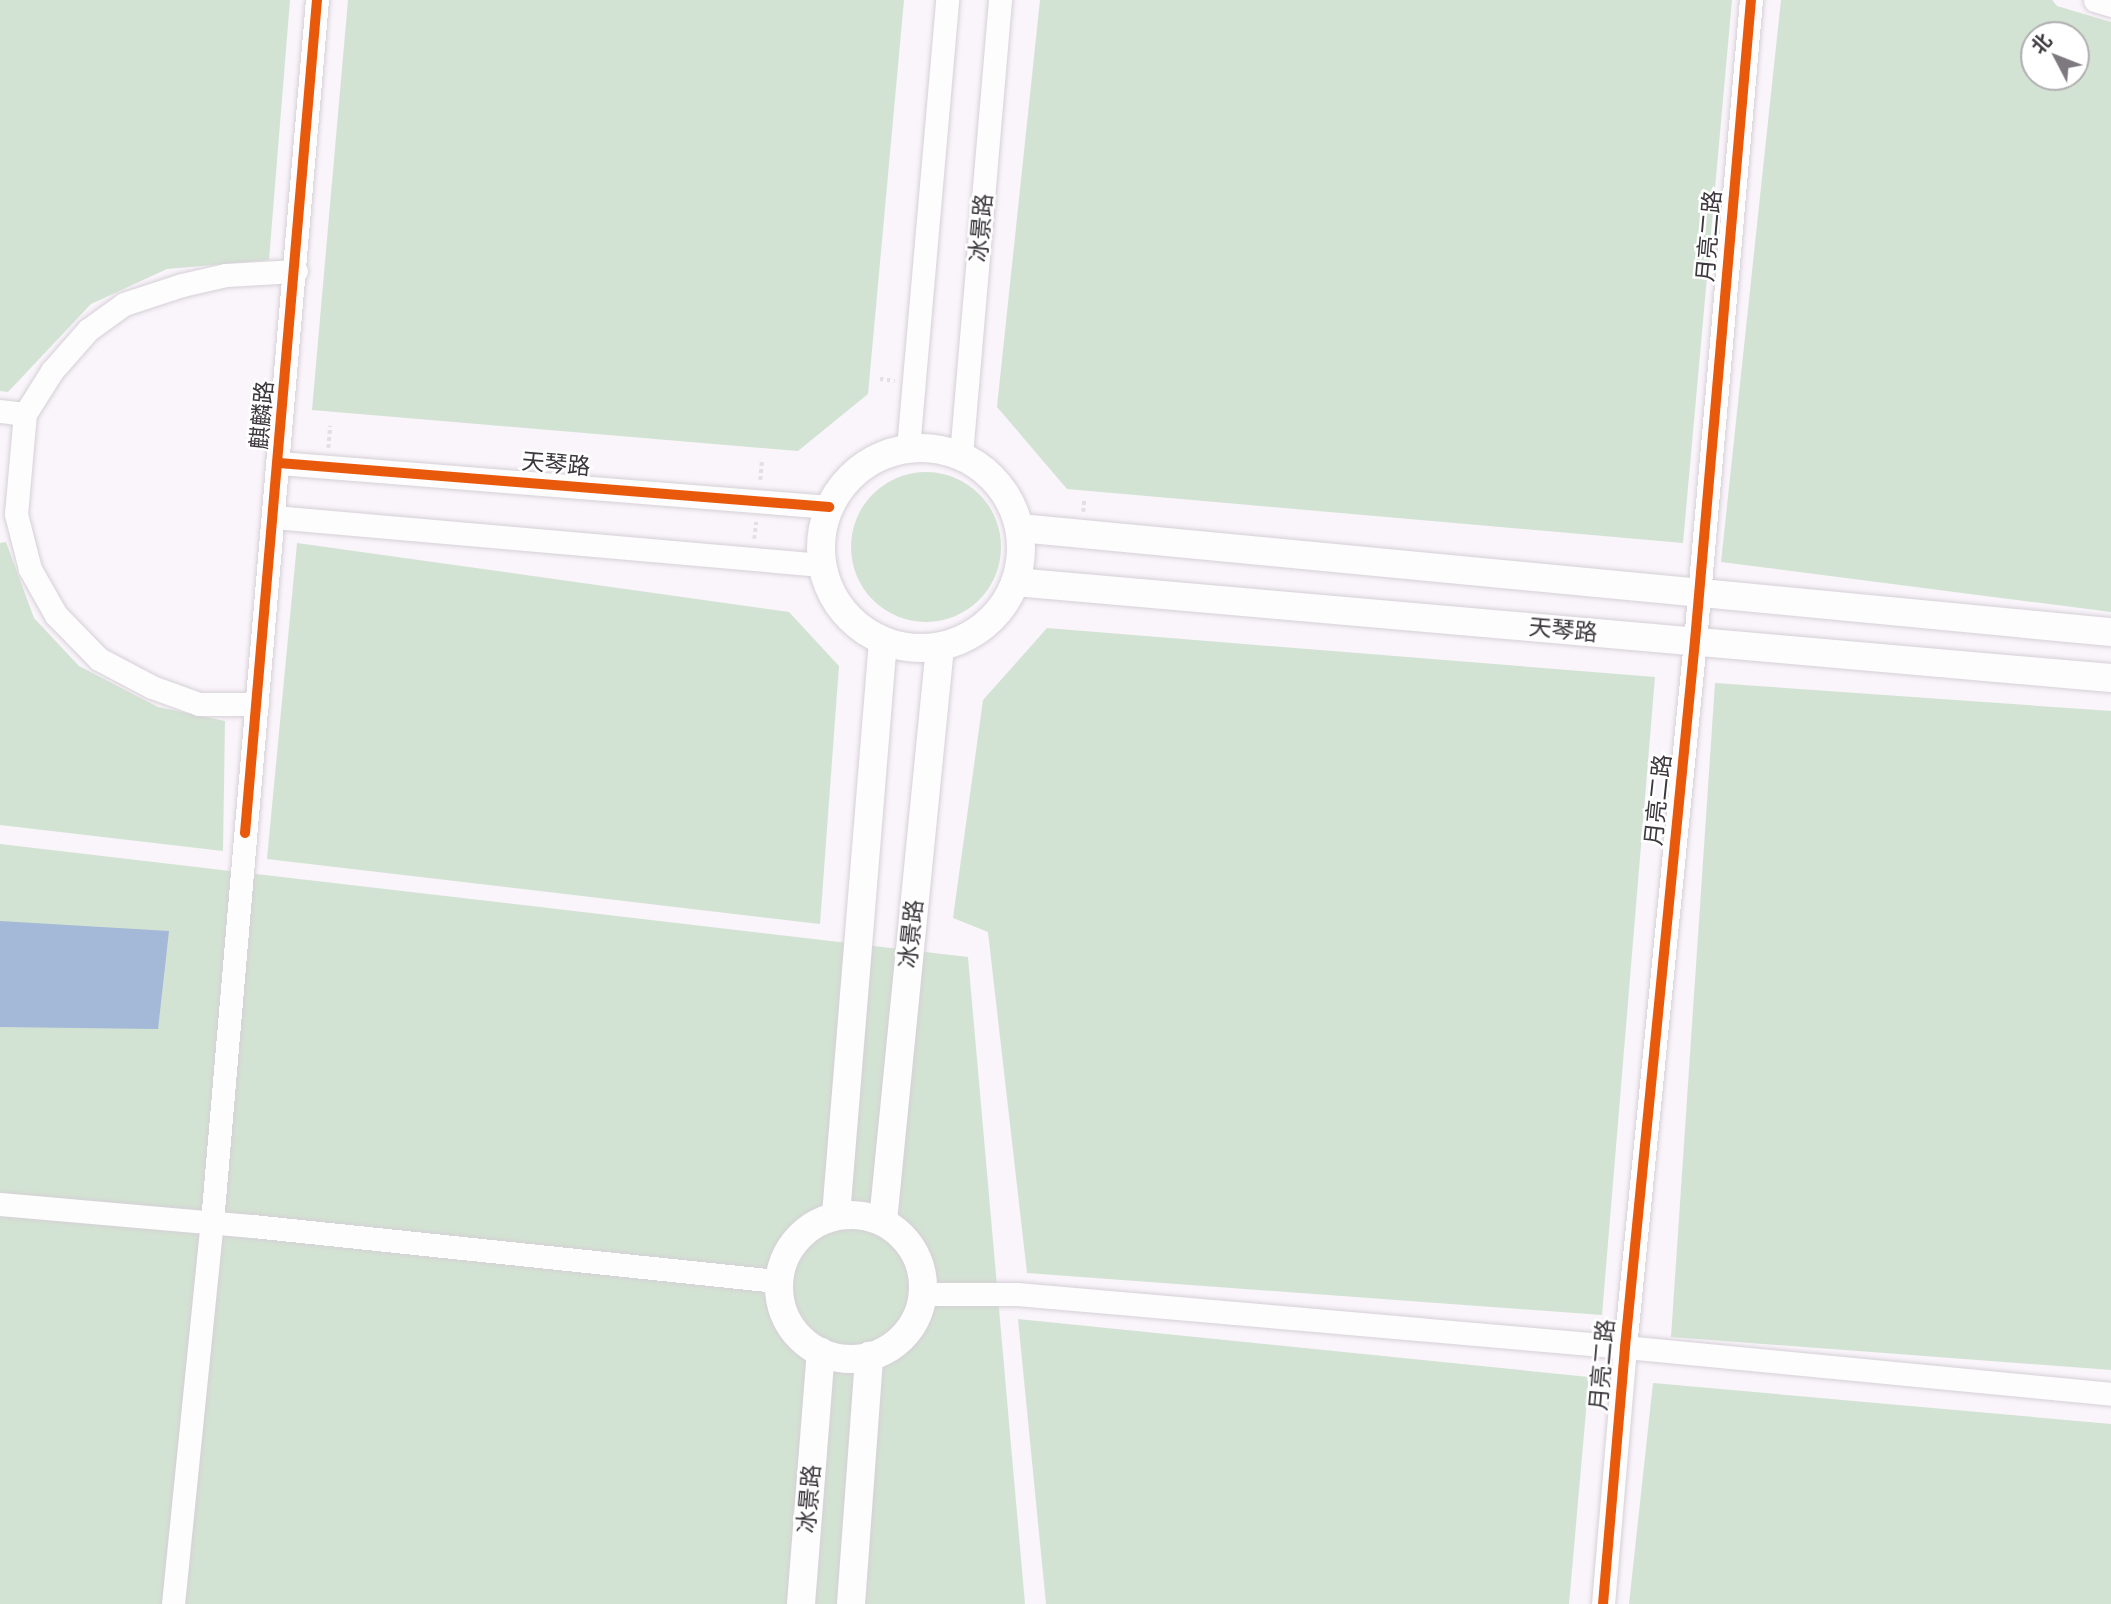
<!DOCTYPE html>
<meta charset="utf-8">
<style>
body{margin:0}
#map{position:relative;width:2111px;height:1604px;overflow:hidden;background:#faf4fb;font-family:"PT Sans","Noto Sans SC",sans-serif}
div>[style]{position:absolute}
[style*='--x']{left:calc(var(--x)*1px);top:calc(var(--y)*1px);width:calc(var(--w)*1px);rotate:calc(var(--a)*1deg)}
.green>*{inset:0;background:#d3e3d3}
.round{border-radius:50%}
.water>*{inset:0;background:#a4b8d8}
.path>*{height:3.5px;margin-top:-1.75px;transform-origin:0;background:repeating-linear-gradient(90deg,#e1e0e2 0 3.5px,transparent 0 7px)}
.roads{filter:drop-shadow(0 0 2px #d5d0d6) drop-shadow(0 0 2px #d5d0d6)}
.minor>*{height:23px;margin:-11.5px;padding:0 11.5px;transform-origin:11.5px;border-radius:11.5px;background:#fefdfe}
.major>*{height:28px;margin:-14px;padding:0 14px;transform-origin:14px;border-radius:14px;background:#fefdfe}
.major>.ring{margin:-14px;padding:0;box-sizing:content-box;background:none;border:28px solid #fefdfe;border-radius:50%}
.cycleway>*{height:10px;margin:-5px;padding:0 5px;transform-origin:5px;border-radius:5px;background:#e8590c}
span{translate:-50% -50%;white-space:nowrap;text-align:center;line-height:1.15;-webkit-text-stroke:5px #fff;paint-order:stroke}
.street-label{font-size:23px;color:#3b373c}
.north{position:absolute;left:2020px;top:21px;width:70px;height:70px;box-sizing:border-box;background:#fff;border:2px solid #b1afb1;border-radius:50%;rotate:312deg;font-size:19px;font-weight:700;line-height:28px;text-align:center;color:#3b373c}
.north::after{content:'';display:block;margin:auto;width:24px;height:32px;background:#7e797f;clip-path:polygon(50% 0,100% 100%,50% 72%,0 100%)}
</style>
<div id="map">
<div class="green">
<div style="clip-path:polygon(0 0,290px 0,269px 260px,167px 269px,91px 304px,8px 392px,0 391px)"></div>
<div style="clip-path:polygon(348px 0,904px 0,868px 394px,798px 451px,312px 410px)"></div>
<div style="clip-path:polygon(1040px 0,1732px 0,1683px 543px,1067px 489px,997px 407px)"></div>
<div style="clip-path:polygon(evenodd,1781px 0,2052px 0,2057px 6px,2111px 22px,2111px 612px,1721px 562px,1781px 0,2034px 35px,2076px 35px,2076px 77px,2034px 77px,2034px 35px)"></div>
<div class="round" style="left:851px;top:472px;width:150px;height:150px"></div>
<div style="clip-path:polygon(6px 542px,34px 618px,79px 666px,158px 707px,225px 721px,223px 851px,0 825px,0 543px)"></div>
<div style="clip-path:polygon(297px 543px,789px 612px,839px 666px,820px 924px,267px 859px)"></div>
<div style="clip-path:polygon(1047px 628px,1655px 677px,1602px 1315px,1027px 1273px,988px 932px,953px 918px,983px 700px)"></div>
<div style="clip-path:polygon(1715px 683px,2111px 711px,2111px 1370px,1671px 1337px)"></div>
<div style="clip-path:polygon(0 844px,968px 957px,1025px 1604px,0 1604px)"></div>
<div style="clip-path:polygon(1018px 1319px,1589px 1377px,1569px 1604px,1046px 1604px)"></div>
<div style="clip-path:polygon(1653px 1383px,2111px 1424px,2111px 1604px,1629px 1604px)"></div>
</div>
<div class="water">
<div style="clip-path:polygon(0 921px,169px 931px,158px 1029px,0 1027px)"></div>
</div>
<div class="path">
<div style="--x:880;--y:379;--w:15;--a:8"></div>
<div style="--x:328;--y:448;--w:22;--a:-85"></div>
<div style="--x:760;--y:480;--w:21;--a:-85"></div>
<div style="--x:1083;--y:512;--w:12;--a:-85"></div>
<div style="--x:754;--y:539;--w:17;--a:-83"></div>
</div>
<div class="roads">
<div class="minor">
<div style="--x:2095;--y:0;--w:17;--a:17"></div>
<div style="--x:0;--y:411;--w:25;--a:7"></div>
<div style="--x:908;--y:448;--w:450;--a:-85"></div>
<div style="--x:961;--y:455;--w:457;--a:-85.1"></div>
<div style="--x:279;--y:463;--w:552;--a:4.57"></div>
<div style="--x:274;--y:517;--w:549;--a:5.01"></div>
<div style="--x:257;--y:704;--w:58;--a:180"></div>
<div style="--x:199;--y:704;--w:50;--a:-160.1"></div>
<div style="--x:152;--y:687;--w:60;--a:-152.2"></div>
<div style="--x:99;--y:659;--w:62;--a:-134.3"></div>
<div style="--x:56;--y:615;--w:53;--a:-119.5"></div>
<div style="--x:30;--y:569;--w:57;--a:-104.3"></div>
<div style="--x:16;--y:514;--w:100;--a:-84.9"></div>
<div style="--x:25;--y:414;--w:51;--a:-57.9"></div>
<div style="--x:52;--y:371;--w:55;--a:-48.7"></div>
<div style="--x:88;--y:330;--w:44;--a:-35.8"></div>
<div style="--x:124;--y:304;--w:61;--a:-18.1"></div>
<div style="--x:182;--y:285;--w:45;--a:-12.8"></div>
<div style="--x:226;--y:275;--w:70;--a:-3.3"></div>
<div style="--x:0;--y:1204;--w:254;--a:5"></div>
<div style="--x:253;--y:1226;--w:526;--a:6"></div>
<div style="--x:925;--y:1294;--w:92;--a:0"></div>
<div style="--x:1017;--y:1294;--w:610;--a:4.98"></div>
<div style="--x:1625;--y:1347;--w:488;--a:5.5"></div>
<div style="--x:173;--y:1604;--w:384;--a:-84.2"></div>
<div style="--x:212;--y:1222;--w:1227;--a:-85.09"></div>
<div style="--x:1603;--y:1604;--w:258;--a:-85.1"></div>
<div style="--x:1625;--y:1347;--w:709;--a:-84.34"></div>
<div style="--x:1695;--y:641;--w:643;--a:-85.01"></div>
</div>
<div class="major">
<div class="ring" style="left:821px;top:448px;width:172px;height:172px"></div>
<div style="--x:1020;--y:528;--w:1096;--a:5.45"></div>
<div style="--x:1015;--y:582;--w:1100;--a:5.01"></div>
<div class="ring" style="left:779px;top:1215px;width:116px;height:116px"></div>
<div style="--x:836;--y:1215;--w:576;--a:-85.32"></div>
<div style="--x:883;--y:1221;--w:577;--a:-84.33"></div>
<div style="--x:801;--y:1604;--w:253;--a:-85.5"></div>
<div style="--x:851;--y:1604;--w:249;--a:-85.8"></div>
</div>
</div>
<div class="cycleway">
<div style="--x:279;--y:463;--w:552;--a:4.57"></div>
<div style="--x:245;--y:833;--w:836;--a:-85.06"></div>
<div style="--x:1603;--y:1604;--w:258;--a:-85.1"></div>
<div style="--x:1625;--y:1347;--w:709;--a:-84.34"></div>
<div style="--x:1695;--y:641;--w:643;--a:-85.01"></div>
</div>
<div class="street-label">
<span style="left:981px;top:228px;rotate:-85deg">冰景路</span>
<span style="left:1709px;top:236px;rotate:-85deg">月亮二路</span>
<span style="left:262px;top:415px;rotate:-85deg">麒麟路</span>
<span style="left:556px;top:464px;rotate:5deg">天琴路</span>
<span style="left:1563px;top:630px;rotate:5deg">天琴路</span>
<span style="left:1658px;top:800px;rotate:-84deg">月亮二路</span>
<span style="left:911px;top:934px;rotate:-84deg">冰景路</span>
<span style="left:1602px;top:1365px;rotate:-85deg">月亮二路</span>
<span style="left:809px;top:1499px;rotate:-85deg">冰景路</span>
</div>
<div class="north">北</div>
</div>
